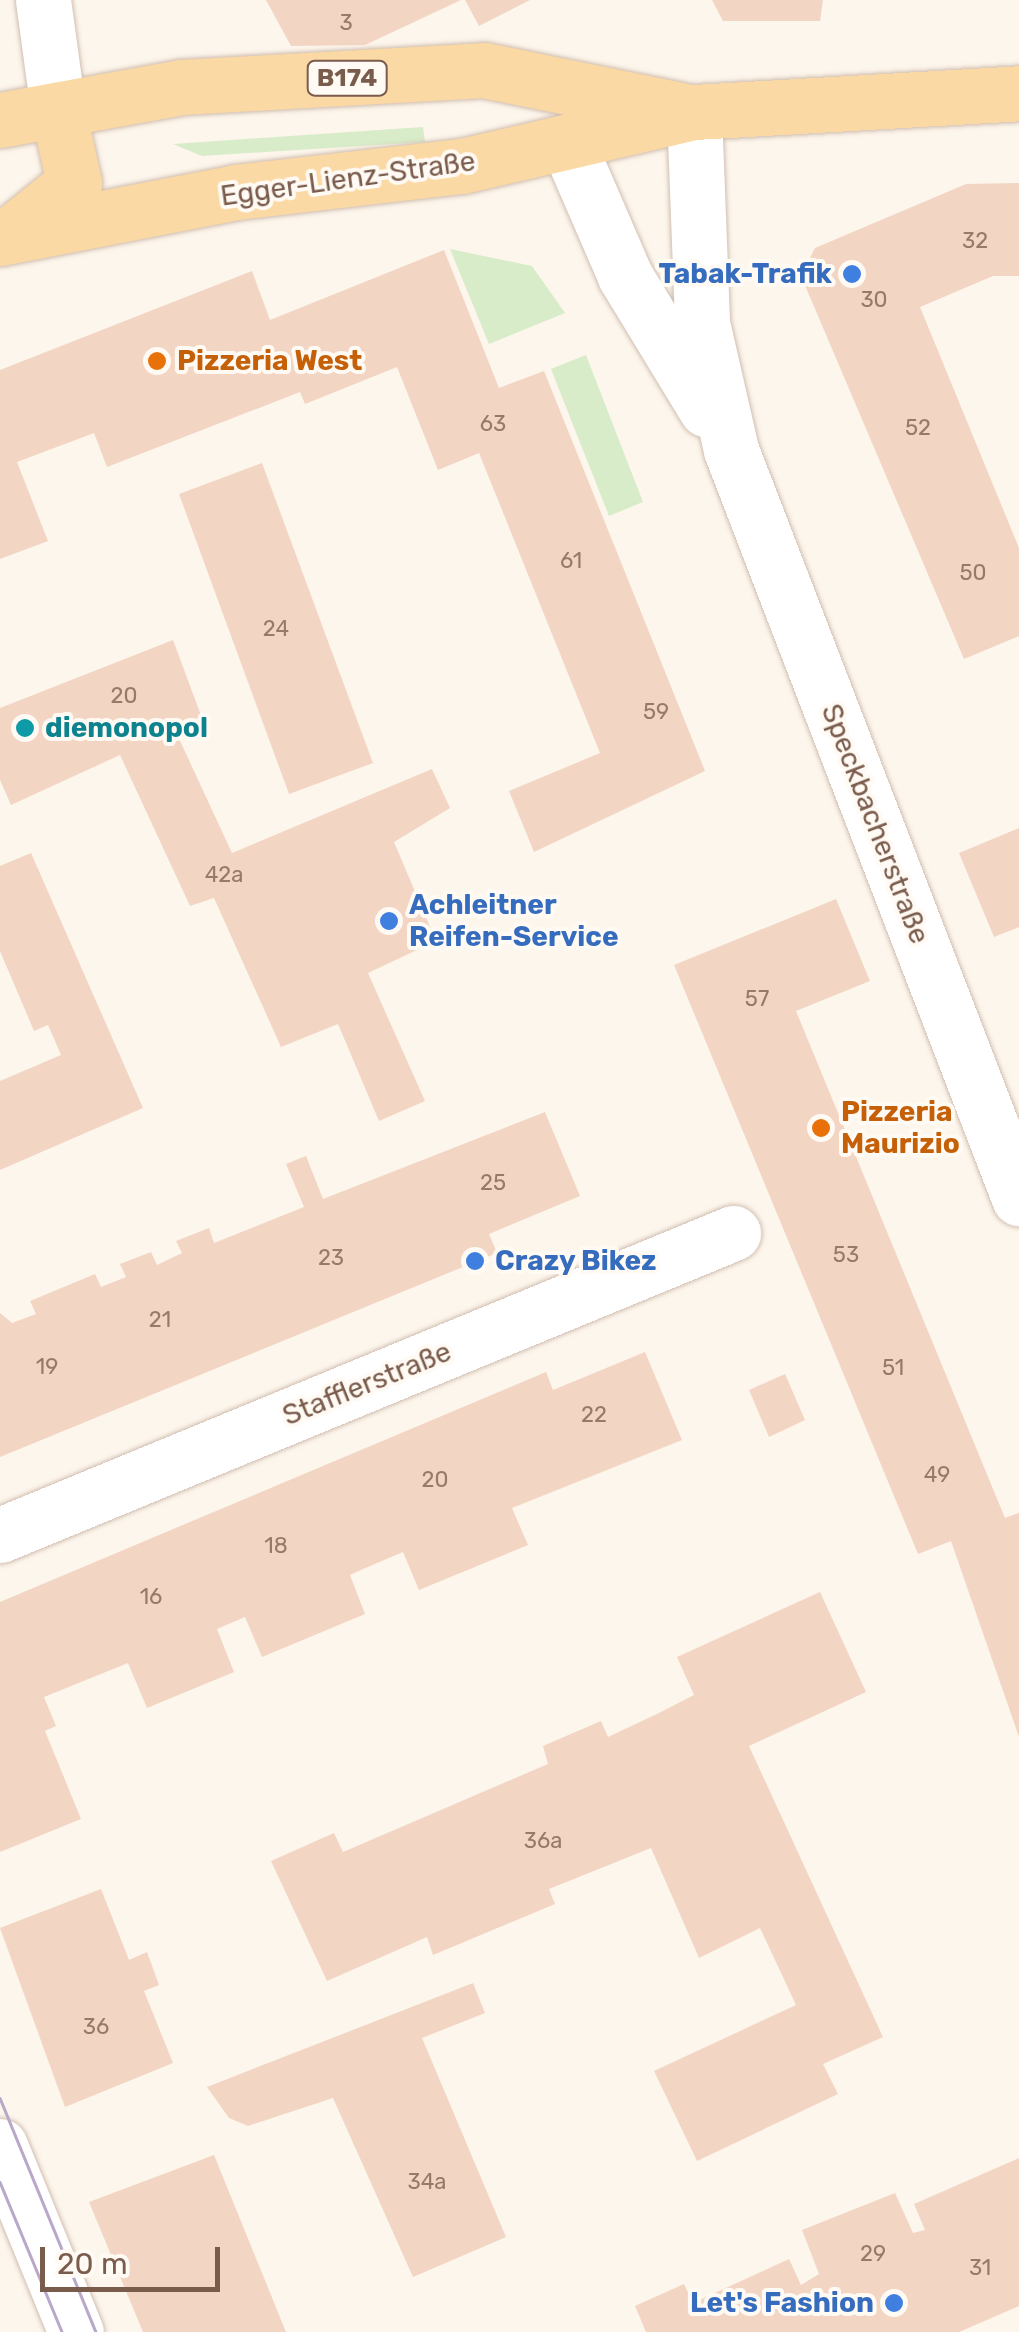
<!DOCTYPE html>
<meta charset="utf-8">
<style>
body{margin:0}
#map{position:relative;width:1019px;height:2332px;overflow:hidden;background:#fdf6ec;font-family:Rubik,sans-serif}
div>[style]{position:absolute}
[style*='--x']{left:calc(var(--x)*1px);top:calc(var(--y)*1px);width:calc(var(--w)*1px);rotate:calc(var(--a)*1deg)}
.green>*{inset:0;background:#d8ecc9}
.building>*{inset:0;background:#f3d5c3}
.roads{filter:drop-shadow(0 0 2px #d1beb0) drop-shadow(0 0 2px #d1beb0)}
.minor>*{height:55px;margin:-27.5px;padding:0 27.5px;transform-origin:27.5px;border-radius:27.5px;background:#fff}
.major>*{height:55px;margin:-27.5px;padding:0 27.5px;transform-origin:27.5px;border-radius:27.5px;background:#fbd9a5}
.tram>*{height:2.5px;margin:-1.25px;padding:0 1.25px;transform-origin:1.25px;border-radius:1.25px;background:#b9a8c9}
.dots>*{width:28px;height:28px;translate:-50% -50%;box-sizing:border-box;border:5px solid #fffaf3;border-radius:50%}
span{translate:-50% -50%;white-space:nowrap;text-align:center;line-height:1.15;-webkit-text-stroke:8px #fffaf3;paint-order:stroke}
.number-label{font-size:22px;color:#987a6a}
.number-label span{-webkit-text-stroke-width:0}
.shield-label span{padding:2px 8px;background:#fffaf3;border:2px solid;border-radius:8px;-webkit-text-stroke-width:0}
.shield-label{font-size:25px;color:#7a5c4d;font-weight:700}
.street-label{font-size:28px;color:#7a5c4d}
.shop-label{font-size:28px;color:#366cbe;font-weight:700}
.right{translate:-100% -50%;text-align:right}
.left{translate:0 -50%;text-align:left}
.food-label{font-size:28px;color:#c56008;font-weight:700}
.culture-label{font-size:28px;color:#0d838f;font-weight:700}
.scale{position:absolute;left:40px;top:2247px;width:180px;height:45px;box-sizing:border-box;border:5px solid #7a5c4d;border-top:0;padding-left:12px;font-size:30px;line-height:35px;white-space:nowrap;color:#7a5c4d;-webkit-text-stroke:8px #fffaf3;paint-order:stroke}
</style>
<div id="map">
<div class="green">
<div style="clip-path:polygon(423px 127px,425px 142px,202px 156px,173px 144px)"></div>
<div style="clip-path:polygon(450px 249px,532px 266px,565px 313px,489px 344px)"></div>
<div style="clip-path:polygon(586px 355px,643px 502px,609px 516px,551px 369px)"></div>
</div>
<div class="building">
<div style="clip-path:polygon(266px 0,461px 0,365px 45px,291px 46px)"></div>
<div style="clip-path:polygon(465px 0,530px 0,479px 26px)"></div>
<div style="clip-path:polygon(712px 0,823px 0,820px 21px,723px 21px)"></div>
<div style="clip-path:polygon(1019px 183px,1019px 276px,993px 276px,920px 307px,1019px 548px,1019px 636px,964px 659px,801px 276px,815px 248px,966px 184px)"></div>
<div style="clip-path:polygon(444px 250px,499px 388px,544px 371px,705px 771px,534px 852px,509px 791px,600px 753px,479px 453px,438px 470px,397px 367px,305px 404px,300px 392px,107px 467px,94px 433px,17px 462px,48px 541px,0 559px,0 370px,252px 271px,270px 320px)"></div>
<div style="clip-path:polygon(262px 463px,373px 763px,289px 794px,179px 494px)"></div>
<div style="clip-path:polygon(173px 640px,202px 718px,175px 730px,232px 853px,432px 769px,450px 808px,394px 842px,436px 941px,368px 973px,425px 1101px,379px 1121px,338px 1024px,281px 1047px,214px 898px,190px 906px,120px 755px,11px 805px,0 780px,0 708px)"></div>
<div style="clip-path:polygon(1019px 828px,1019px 927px,994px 937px,959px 853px)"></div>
<div style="clip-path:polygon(31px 853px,143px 1108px,0 1170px,0 1081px,61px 1055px,48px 1025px,34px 1031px,0 951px,0 866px)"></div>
<div style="clip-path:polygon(836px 899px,870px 981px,796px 1011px,1005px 1518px,1019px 1513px,1019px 1737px,951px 1541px,918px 1554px,674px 965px)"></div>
<div style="clip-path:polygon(545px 1112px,580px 1196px,489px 1234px,497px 1253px,0 1457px,0 1313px,12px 1323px,36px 1314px,30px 1301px,95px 1274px,101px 1287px,126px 1277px,120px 1264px,151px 1252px,157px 1265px,182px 1253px,176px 1241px,209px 1228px,214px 1243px,304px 1207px,286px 1164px,306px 1156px,323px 1199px)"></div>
<div style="clip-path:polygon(645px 1352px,682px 1440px,512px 1508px,528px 1545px,419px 1590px,403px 1552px,363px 1569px,350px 1575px,365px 1614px,262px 1657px,245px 1617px,217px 1629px,234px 1672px,147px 1708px,128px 1663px,44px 1697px,56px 1726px,45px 1731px,81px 1819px,0 1852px,0 1602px,546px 1372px,553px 1390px)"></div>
<div style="clip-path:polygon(785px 1374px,805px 1420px,769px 1437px,749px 1390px)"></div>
<div style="clip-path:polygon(820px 1592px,866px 1692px,749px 1746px,883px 2037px,823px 2064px,838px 2094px,697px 2161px,654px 2071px,796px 2005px,760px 1928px,699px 1958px,651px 1848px,549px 1889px,555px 1904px,433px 1955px,427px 1937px,327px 1981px,271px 1861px,334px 1833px,343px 1852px,548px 1764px,543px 1746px,601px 1721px,608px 1737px,657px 1714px,694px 1695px,677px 1657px)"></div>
<div style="clip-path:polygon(101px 1889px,129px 1960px,147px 1952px,159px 1985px,144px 1991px,173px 2063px,65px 2107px,0 1928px)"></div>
<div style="clip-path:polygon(473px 1983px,485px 2013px,422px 2038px,506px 2237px,413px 2277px,333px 2098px,248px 2126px,229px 2118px,207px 2087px)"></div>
<div style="clip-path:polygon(214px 2155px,286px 2332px,143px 2332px,89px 2202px)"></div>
<div style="clip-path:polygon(1019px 2158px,1019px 2306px,959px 2332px,646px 2332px,635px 2306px,684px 2284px,693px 2303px,789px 2259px,801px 2285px,819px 2274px,802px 2230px,895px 2193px,913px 2233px,925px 2230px,914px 2204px)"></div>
</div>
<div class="roads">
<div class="minor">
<div style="--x:43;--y:0;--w:111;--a:82.2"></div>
<div style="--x:694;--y:112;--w:211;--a:87.8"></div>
<div style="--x:702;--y:323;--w:130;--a:77.1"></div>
<div style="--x:731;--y:450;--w:802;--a:68.94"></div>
<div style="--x:568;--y:144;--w:144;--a:66.6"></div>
<div style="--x:625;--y:276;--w:156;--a:58.7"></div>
<div style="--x:0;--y:1535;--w:793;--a:-22.39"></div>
<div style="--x:0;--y:2146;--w:201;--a:67.8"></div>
</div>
<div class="major">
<div style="--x:0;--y:120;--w:184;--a:-10.3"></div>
<div style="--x:181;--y:87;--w:303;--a:-3.2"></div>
<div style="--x:484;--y:70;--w:201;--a:11.5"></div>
<div style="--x:16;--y:230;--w:75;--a:-39"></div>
<div style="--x:74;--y:183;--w:75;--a:-102.4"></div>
<div style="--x:0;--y:238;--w:240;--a:-11"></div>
<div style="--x:236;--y:192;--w:227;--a:-6.6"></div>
<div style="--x:462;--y:166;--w:238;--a:-13.1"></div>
<div style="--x:694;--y:112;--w:326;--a:-3.3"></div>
</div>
</div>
<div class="tram">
<div style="--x:0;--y:2098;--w:253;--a:67.7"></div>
<div style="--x:0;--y:2182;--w:162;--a:67.5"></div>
</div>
<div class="dots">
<div style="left:852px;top:274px;background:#3f7fe0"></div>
<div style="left:157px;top:361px;background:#e8710a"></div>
<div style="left:25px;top:728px;background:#0f9aa8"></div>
<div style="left:389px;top:921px;background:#3f7fe0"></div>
<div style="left:821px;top:1128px;background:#e8710a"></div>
<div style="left:475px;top:1261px;background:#3f7fe0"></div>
<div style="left:894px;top:2303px;background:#3f7fe0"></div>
</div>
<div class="number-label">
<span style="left:346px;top:23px">3</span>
<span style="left:975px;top:241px">32</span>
<span style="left:874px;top:300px">30</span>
<span style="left:493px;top:424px">63</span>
<span style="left:918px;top:428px">52</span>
<span style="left:571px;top:561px">61</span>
<span style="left:973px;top:573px">50</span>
<span style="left:276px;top:629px">24</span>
<span style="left:124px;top:696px">20</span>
<span style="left:656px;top:712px">59</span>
<span style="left:224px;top:875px">42a</span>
<span style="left:757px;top:999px">57</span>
<span style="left:493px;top:1183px">25</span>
<span style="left:846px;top:1255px">53</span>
<span style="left:331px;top:1258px">23</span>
<span style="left:160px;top:1320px">21</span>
<span style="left:47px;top:1367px">19</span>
<span style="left:893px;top:1368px">51</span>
<span style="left:594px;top:1415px">22</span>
<span style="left:937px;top:1475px">49</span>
<span style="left:435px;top:1480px">20</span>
<span style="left:276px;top:1546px">18</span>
<span style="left:151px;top:1597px">16</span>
<span style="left:543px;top:1841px">36a</span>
<span style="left:96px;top:2027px">36</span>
<span style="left:427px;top:2182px">34a</span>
<span style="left:873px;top:2254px">29</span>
<span style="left:980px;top:2268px">31</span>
</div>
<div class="shield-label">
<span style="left:347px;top:78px">B174</span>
</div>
<div class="street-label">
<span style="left:348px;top:179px;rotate:-8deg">Egger-Lienz-Straße</span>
<span style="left:875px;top:824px;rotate:69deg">Speckbacherstraße</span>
<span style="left:367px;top:1384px;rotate:-22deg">Stafflerstraße</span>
</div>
<div class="shop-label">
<span class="right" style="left:832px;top:274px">Tabak-Trafik</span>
<span class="left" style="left:409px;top:921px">Achleitner<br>Reifen-Service</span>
<span class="left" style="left:495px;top:1261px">Crazy Bikez</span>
<span class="right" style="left:874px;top:2303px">Let's Fashion</span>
</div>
<div class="food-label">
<span class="left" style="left:177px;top:361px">Pizzeria West</span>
<span class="left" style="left:841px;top:1128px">Pizzeria<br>Maurizio</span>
</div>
<div class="culture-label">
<span class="left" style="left:45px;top:728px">diemonopol</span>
</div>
<div class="scale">20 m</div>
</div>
